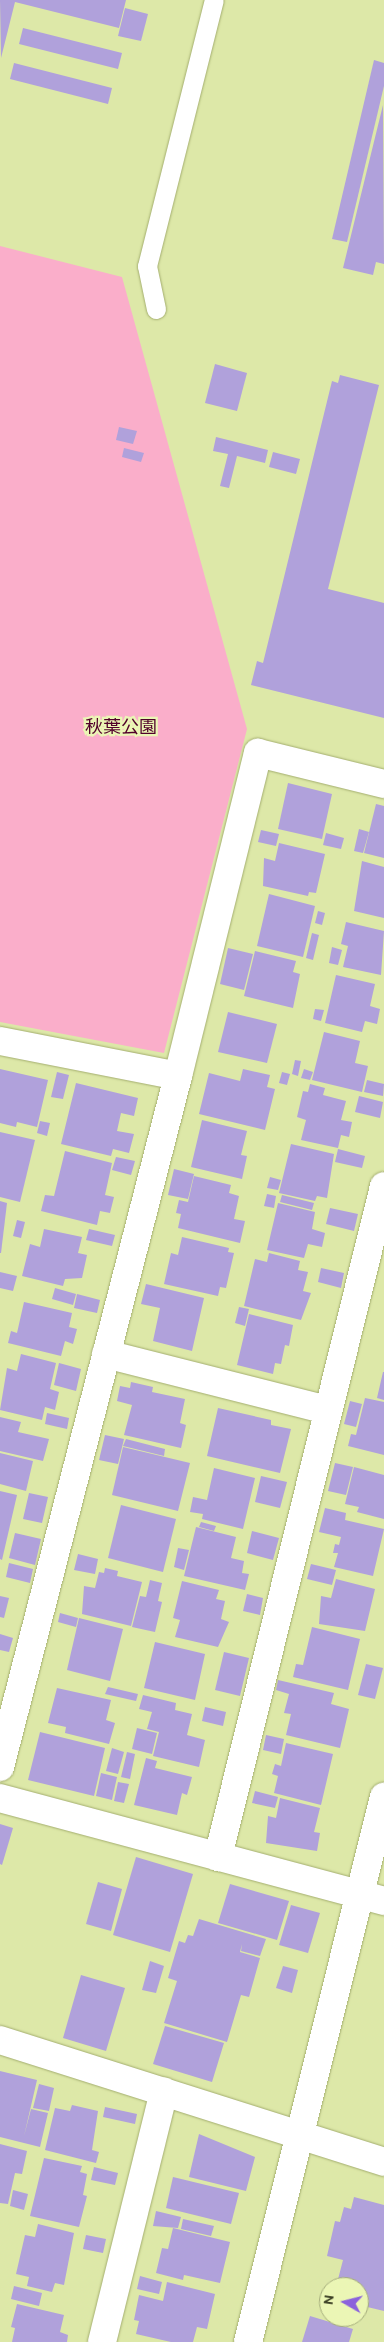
<!DOCTYPE html>
<meta charset="utf-8">
<style>
body{margin:0}
#map{position:relative;width:384px;height:2342px;overflow:hidden;background:#dde8a8;font-family:Overpass,"Noto Sans JP",sans-serif}
div>[style]{position:absolute}
[style*='--x']{left:calc(var(--x)*1px);top:calc(var(--y)*1px);width:calc(var(--w)*1px);rotate:calc(var(--a)*1deg)}
.green>*{inset:0;background:#faaeca}
.building>*{inset:0;background:#b0a1db}
.roads{filter:drop-shadow(0 0 1px #a4ae70) drop-shadow(0 0 1px #a4ae70)}
.service>*{height:19px;margin:-9.5px;padding:0 9.5px;transform-origin:9.5px;border-radius:9.5px;background:#fff}
.minor>*{height:28px;margin:-14px;padding:0 14px;transform-origin:14px;border-radius:14px;background:#fff}
.tertiary>*{height:28px;margin:-14px;padding:0 14px;transform-origin:14px;border-radius:14px;background:#fff}
span{translate:-50% -50%;white-space:nowrap;text-align:center;line-height:1.15;-webkit-text-stroke:4.5px #ebf6b5;paint-order:stroke}
.park-label{font-size:18px;color:#51002b}
.north{position:absolute;left:319px;top:2277px;width:50px;height:50px;box-sizing:border-box;background:#ebf6b5;border:1px solid #a3ab7a;border-radius:50%;rotate:278deg;font-size:14px;font-weight:700;line-height:20px;text-align:center;color:#373b21}
.north::after{content:'';display:block;margin:auto;width:18px;height:22px;background:#8b62dc;clip-path:polygon(50% 0,100% 100%,50% 72%,0 100%)}
</style>
<div id="map">
<div class="green">
<div style="clip-path:polygon(0 246px,122px 277px,247px 729px,164px 1053px,0 1022px)"></div>
</div>
<div class="building">
<div style="clip-path:polygon(0 0,126px 0,119px 28px,15px 2px,1px 58px)"></div>
<div style="clip-path:polygon(125px 8px,148px 14px,141px 41px,118px 36px)"></div>
<div style="clip-path:polygon(23px 28px,122px 53px,118px 69px,19px 44px)"></div>
<div style="clip-path:polygon(374px 60px,384px 63px,384px 86px,347px 242px,332px 239px)"></div>
<div style="clip-path:polygon(14px 63px,112px 88px,108px 104px,10px 79px)"></div>
<div style="clip-path:polygon(383px 105px,384px 264px,376px 262px,373px 275px,343px 268px)"></div>
<div style="clip-path:polygon(215px 364px,247px 373px,237px 411px,205px 403px)"></div>
<div style="clip-path:polygon(340px 375px,379px 385px,328px 589px,384px 603px,384px 718px,251px 685px,257px 661px,263px 663px,332px 381px,338px 383px)"></div>
<div style="clip-path:polygon(119px 427px,137px 431px,133px 444px,116px 440px)"></div>
<div style="clip-path:polygon(216px 437px,268px 450px,265px 463px,237px 456px,229px 488px,220px 486px,228px 454px,213px 451px)"></div>
<div style="clip-path:polygon(124px 448px,144px 453px,141px 462px,122px 457px)"></div>
<div style="clip-path:polygon(273px 452px,300px 459px,296px 474px,269px 467px)"></div>
<div style="clip-path:polygon(288px 783px,332px 794px,322px 839px,278px 829px)"></div>
<div style="clip-path:polygon(376px 804px,384px 806px,384px 858px,364px 853px)"></div>
<div style="clip-path:polygon(359px 829px,369px 832px,363px 853px,354px 851px)"></div>
<div style="clip-path:polygon(261px 830px,279px 834px,276px 846px,258px 842px)"></div>
<div style="clip-path:polygon(326px 833px,344px 838px,341px 849px,323px 845px)"></div>
<div style="clip-path:polygon(279px 843px,325px 854px,316px 893px,309px 892px,308px 896px,263px 886px,264px 858px,275px 861px)"></div>
<div style="clip-path:polygon(362px 861px,384px 867px,384px 918px,354px 911px)"></div>
<div style="clip-path:polygon(269px 894px,315px 906px,303px 957px,257px 946px)"></div>
<div style="clip-path:polygon(318px 911px,325px 913px,322px 925px,315px 923px)"></div>
<div style="clip-path:polygon(346px 922px,384px 931px,381px 975px,343px 967px,348px 946px,341px 944px)"></div>
<div style="clip-path:polygon(312px 933px,319px 935px,313px 960px,306px 958px)"></div>
<div style="clip-path:polygon(332px 947px,342px 950px,338px 965px,329px 963px)"></div>
<div style="clip-path:polygon(228px 948px,253px 954px,244px 990px,220px 984px)"></div>
<div style="clip-path:polygon(255px 951px,296px 961px,293px 972px,300px 974px,293px 1008px,244px 996px)"></div>
<div style="clip-path:polygon(336px 975px,375px 984px,370px 1006px,380px 1009px,377px 1024px,365px 1021px,362px 1032px,325px 1023px)"></div>
<div style="clip-path:polygon(315px 1009px,324px 1010px,321px 1021px,313px 1019px)"></div>
<div style="clip-path:polygon(228px 1012px,277px 1024px,267px 1063px,218px 1052px)"></div>
<div style="clip-path:polygon(324px 1032px,360px 1041px,355px 1063px,368px 1066px,362px 1092px,312px 1080px)"></div>
<div style="clip-path:polygon(295px 1060px,301px 1061px,298px 1076px,292px 1074px)"></div>
<div style="clip-path:polygon(0 1069px,48px 1080px,37px 1127px,17px 1122px,16px 1127px,0 1123px)"></div>
<div style="clip-path:polygon(243px 1069px,270px 1075px,267px 1087px,275px 1089px,265px 1130px,199px 1114px,209px 1073px,240px 1081px)"></div>
<div style="clip-path:polygon(304px 1069px,313px 1072px,310px 1080px,301px 1078px)"></div>
<div style="clip-path:polygon(57px 1072px,69px 1075px,63px 1099px,51px 1097px)"></div>
<div style="clip-path:polygon(282px 1072px,290px 1074px,287px 1085px,279px 1083px)"></div>
<div style="clip-path:polygon(367px 1080px,384px 1084px,383px 1096px,364px 1092px)"></div>
<div style="clip-path:polygon(76px 1083px,138px 1098px,134px 1116px,121px 1113px,117px 1131px,134px 1134px,129px 1153px,113px 1149px,111px 1156px,61px 1144px)"></div>
<div style="clip-path:polygon(310px 1084px,325px 1088px,323px 1095px,346px 1101px,341px 1120px,352px 1122px,349px 1137px,341px 1135px,338px 1148px,301px 1140px,306px 1120px,297px 1117px,303px 1091px,308px 1092px)"></div>
<div style="clip-path:polygon(359px 1096px,383px 1102px,380px 1118px,355px 1112px)"></div>
<div style="clip-path:polygon(202px 1120px,247px 1131px,241px 1155px,247px 1156px,242px 1179px,191px 1167px)"></div>
<div style="clip-path:polygon(40px 1121px,50px 1123px,47px 1136px,37px 1133px)"></div>
<div style="clip-path:polygon(0 1132px,35px 1140px,20px 1202px,0 1197px)"></div>
<div style="clip-path:polygon(291px 1144px,334px 1154px,327px 1198px,317px 1196px,315px 1201px,279px 1193px)"></div>
<div style="clip-path:polygon(338px 1149px,365px 1156px,362px 1168px,335px 1162px)"></div>
<div style="clip-path:polygon(65px 1151px,112px 1163px,105px 1195px,114px 1197px,110px 1213px,100px 1211px,97px 1225px,41px 1211px,45px 1195px,54px 1196px)"></div>
<div style="clip-path:polygon(116px 1157px,135px 1161px,131px 1175px,112px 1170px)"></div>
<div style="clip-path:polygon(174px 1169px,194px 1174px,188px 1199px,168px 1195px)"></div>
<div style="clip-path:polygon(194px 1176px,231px 1185px,229px 1193px,239px 1196px,234px 1219px,245px 1221px,240px 1243px,178px 1228px,181px 1214px,176px 1213px,179px 1200px,188px 1202px)"></div>
<div style="clip-path:polygon(270px 1177px,281px 1180px,278px 1190px,267px 1188px)"></div>
<div style="clip-path:polygon(267px 1194px,276px 1196px,274px 1208px,264px 1206px)"></div>
<div style="clip-path:polygon(282px 1195px,314px 1203px,312px 1210px,280px 1202px)"></div>
<div style="clip-path:polygon(0 1201px,7px 1203px,1px 1253px,0 1253px)"></div>
<div style="clip-path:polygon(278px 1203px,315px 1212px,312px 1229px,325px 1233px,322px 1247px,308px 1244px,304px 1258px,267px 1250px)"></div>
<div style="clip-path:polygon(330px 1208px,358px 1214px,354px 1231px,326px 1224px)"></div>
<div style="clip-path:polygon(17px 1220px,25px 1222px,21px 1238px,13px 1236px)"></div>
<div style="clip-path:polygon(44px 1229px,82px 1237px,78px 1253px,87px 1255px,82px 1278px,65px 1279px,63px 1286px,22px 1276px,30px 1244px,40px 1247px)"></div>
<div style="clip-path:polygon(89px 1229px,115px 1235px,112px 1246px,86px 1240px)"></div>
<div style="clip-path:polygon(182px 1237px,229px 1248px,228px 1252px,234px 1253px,226px 1288px,220px 1287px,218px 1296px,164px 1284px,171px 1253px,178px 1255px)"></div>
<div style="clip-path:polygon(269px 1253px,300px 1261px,298px 1270px,308px 1272px,303px 1291px,311px 1293px,301px 1320px,244px 1306px,255px 1259px,267px 1262px)"></div>
<div style="clip-path:polygon(321px 1268px,344px 1273px,341px 1288px,318px 1282px)"></div>
<div style="clip-path:polygon(0 1272px,17px 1276px,13px 1291px,0 1288px)"></div>
<div style="clip-path:polygon(146px 1284px,204px 1298px,192px 1351px,153px 1341px,160px 1308px,141px 1304px)"></div>
<div style="clip-path:polygon(55px 1288px,76px 1294px,73px 1305px,52px 1299px)"></div>
<div style="clip-path:polygon(77px 1294px,100px 1300px,97px 1313px,74px 1308px)"></div>
<div style="clip-path:polygon(24px 1302px,72px 1313px,69px 1327px,77px 1329px,73px 1344px,65px 1341px,61px 1356px,8px 1343px,11px 1331px,17px 1333px)"></div>
<div style="clip-path:polygon(239px 1307px,249px 1309px,245px 1326px,235px 1323px)"></div>
<div style="clip-path:polygon(249px 1314px,293px 1325px,289px 1346px,285px 1345px,281px 1364px,275px 1363px,273px 1374px,237px 1365px)"></div>
<div style="clip-path:polygon(21px 1354px,56px 1363px,50px 1389px,59px 1392px,55px 1410px,45px 1407px,42px 1420px,0 1410px,7px 1368px,17px 1371px)"></div>
<div style="clip-path:polygon(59px 1363px,81px 1369px,76px 1391px,54px 1385px)"></div>
<div style="clip-path:polygon(383px 1372px,384px 1372px,384px 1400px,377px 1398px)"></div>
<div style="clip-path:polygon(131px 1382px,153px 1387px,152px 1392px,185px 1399px,180px 1423px,186px 1425px,181px 1448px,124px 1435px,132px 1405px,117px 1401px,120px 1386px,130px 1388px)"></div>
<div style="clip-path:polygon(365px 1398px,384px 1402px,384px 1455px,348px 1446px,351px 1434px,356px 1435px)"></div>
<div style="clip-path:polygon(350px 1401px,362px 1404px,356px 1427px,344px 1424px)"></div>
<div style="clip-path:polygon(218px 1408px,271px 1420px,271px 1425px,291px 1429px,280px 1473px,207px 1456px)"></div>
<div style="clip-path:polygon(47px 1413px,69px 1418px,67px 1429px,45px 1424px)"></div>
<div style="clip-path:polygon(0 1417px,21px 1422px,18px 1432px,49px 1439px,43px 1461px,0 1451px)"></div>
<div style="clip-path:polygon(105px 1435px,124px 1439px,118px 1464px,99px 1460px)"></div>
<div style="clip-path:polygon(126px 1439px,165px 1449px,164px 1456px,123px 1446px)"></div>
<div style="clip-path:polygon(123px 1447px,190px 1463px,178px 1511px,112px 1495px)"></div>
<div style="clip-path:polygon(0 1453px,33px 1461px,26px 1491px,0 1484px)"></div>
<div style="clip-path:polygon(335px 1463px,353px 1467px,346px 1495px,328px 1491px)"></div>
<div style="clip-path:polygon(354px 1467px,384px 1475px,384px 1519px,357px 1512px,359px 1507px,345px 1504px)"></div>
<div style="clip-path:polygon(214px 1468px,255px 1478px,243px 1529px,202px 1519px,203px 1514px,190px 1512px,193px 1497px,207px 1500px)"></div>
<div style="clip-path:polygon(261px 1476px,287px 1482px,280px 1508px,255px 1502px)"></div>
<div style="clip-path:polygon(0 1491px,17px 1495px,2px 1560px,0 1559px)"></div>
<div style="clip-path:polygon(29px 1493px,48px 1497px,42px 1523px,23px 1519px)"></div>
<div style="clip-path:polygon(121px 1505px,176px 1519px,163px 1572px,108px 1558px)"></div>
<div style="clip-path:polygon(325px 1508px,346px 1513px,345px 1520px,384px 1529px,373px 1576px,334px 1567px,338px 1553px,333px 1553px,335px 1544px,339px 1545px,341px 1537px,319px 1532px)"></div>
<div style="clip-path:polygon(201px 1522px,216px 1526px,214px 1531px,199px 1527px)"></div>
<div style="clip-path:polygon(196px 1527px,236px 1537px,231px 1558px,244px 1561px,242px 1573px,249px 1574px,245px 1590px,184px 1576px)"></div>
<div style="clip-path:polygon(252px 1531px,279px 1538px,273px 1560px,247px 1553px)"></div>
<div style="clip-path:polygon(15px 1533px,41px 1539px,35px 1565px,9px 1558px)"></div>
<div style="clip-path:polygon(178px 1548px,189px 1550px,184px 1570px,174px 1567px)"></div>
<div style="clip-path:polygon(78px 1554px,98px 1559px,95px 1574px,74px 1570px)"></div>
<div style="clip-path:polygon(9px 1563px,33px 1569px,30px 1583px,6px 1577px)"></div>
<div style="clip-path:polygon(311px 1564px,336px 1570px,332px 1585px,307px 1579px)"></div>
<div style="clip-path:polygon(105px 1568px,118px 1571px,117px 1576px,142px 1582px,131px 1626px,82px 1614px,84px 1586px,95px 1588px,99px 1572px,104px 1573px)"></div>
<div style="clip-path:polygon(336px 1579px,375px 1589px,365px 1631px,319px 1624px,321px 1596px,331px 1598px)"></div>
<div style="clip-path:polygon(150px 1580px,162px 1583px,158px 1601px,162px 1602px,155px 1632px,132px 1627px,140px 1596px,146px 1597px)"></div>
<div style="clip-path:polygon(182px 1581px,219px 1590px,216px 1599px,225px 1601px,221px 1619px,229px 1622px,218px 1647px,175px 1637px,180px 1620px,173px 1618px)"></div>
<div style="clip-path:polygon(247px 1594px,263px 1598px,260px 1615px,243px 1611px)"></div>
<div style="clip-path:polygon(0 1596px,9px 1598px,4px 1618px,0 1617px)"></div>
<div style="clip-path:polygon(60px 1613px,78px 1618px,76px 1627px,58px 1622px)"></div>
<div style="clip-path:polygon(79px 1618px,123px 1629px,110px 1681px,67px 1670px)"></div>
<div style="clip-path:polygon(312px 1627px,360px 1639px,348px 1690px,293px 1677px,296px 1664px,303px 1665px)"></div>
<div style="clip-path:polygon(0 1634px,13px 1638px,9px 1652px,0 1650px)"></div>
<div style="clip-path:polygon(155px 1642px,205px 1654px,195px 1700px,144px 1688px)"></div>
<div style="clip-path:polygon(224px 1652px,249px 1658px,240px 1696px,215px 1690px)"></div>
<div style="clip-path:polygon(366px 1664px,383px 1668px,375px 1699px,358px 1695px)"></div>
<div style="clip-path:polygon(278px 1680px,334px 1693px,331px 1704px,349px 1709px,340px 1748px,286px 1735px,291px 1714px,284px 1713px,289px 1694px,276px 1690px)"></div>
<div style="clip-path:polygon(108px 1687px,138px 1694px,136px 1701px,105px 1694px)"></div>
<div style="clip-path:polygon(57px 1688px,111px 1700px,106px 1720px,115px 1723px,109px 1744px,65px 1733px,66px 1727px,48px 1723px)"></div>
<div style="clip-path:polygon(143px 1695px,176px 1703px,175px 1710px,192px 1714px,187px 1735px,205px 1740px,199px 1767px,153px 1756px,159px 1732px,147px 1729px,152px 1712px,139px 1709px)"></div>
<div style="clip-path:polygon(205px 1707px,226px 1712px,223px 1726px,202px 1721px)"></div>
<div style="clip-path:polygon(137px 1728px,157px 1733px,152px 1754px,132px 1749px)"></div>
<div style="clip-path:polygon(40px 1732px,105px 1748px,94px 1796px,28px 1780px)"></div>
<div style="clip-path:polygon(266px 1735px,284px 1739px,281px 1754px,263px 1750px)"></div>
<div style="clip-path:polygon(286px 1743px,333px 1754px,321px 1805px,274px 1793px,278px 1776px,272px 1774px,275px 1764px,281px 1766px)"></div>
<div style="clip-path:polygon(112px 1748px,124px 1752px,118px 1774px,106px 1771px)"></div>
<div style="clip-path:polygon(127px 1752px,135px 1754px,130px 1779px,121px 1777px)"></div>
<div style="clip-path:polygon(146px 1758px,157px 1761px,155px 1768px,192px 1777px,187px 1795px,182px 1793px,177px 1815px,134px 1805px)"></div>
<div style="clip-path:polygon(101px 1773px,117px 1777px,112px 1800px,96px 1796px)"></div>
<div style="clip-path:polygon(118px 1782px,129px 1784px,124px 1803px,114px 1801px)"></div>
<div style="clip-path:polygon(255px 1791px,278px 1797px,275px 1808px,252px 1803px)"></div>
<div style="clip-path:polygon(280px 1798px,320px 1808px,314px 1832px,320px 1833px,317px 1851px,266px 1843px,268px 1816px,276px 1818px)"></div>
<div style="clip-path:polygon(0 1824px,13px 1828px,2px 1865px,0 1864px)"></div>
<div style="clip-path:polygon(136px 1857px,193px 1874px,170px 1952px,113px 1935px)"></div>
<div style="clip-path:polygon(98px 1882px,122px 1889px,111px 1931px,86px 1924px)"></div>
<div style="clip-path:polygon(230px 1884px,289px 1901px,277px 1940px,218px 1923px)"></div>
<div style="clip-path:polygon(291px 1905px,320px 1913px,308px 1953px,279px 1945px)"></div>
<div style="clip-path:polygon(199px 1919px,266px 1939px,260px 1956px,241px 1951px,242px 1944px,240px 1952px,260px 1958px,249px 1997px,241px 1995px,227px 2042px,164px 2023px,177px 1981px,168px 1978px,179px 1941px,185px 1943px,188px 1935px,193px 1936px)"></div>
<div style="clip-path:polygon(150px 1961px,164px 1966px,156px 1993px,142px 1990px)"></div>
<div style="clip-path:polygon(283px 1966px,298px 1970px,292px 1993px,276px 1988px)"></div>
<div style="clip-path:polygon(81px 1975px,125px 1988px,106px 2051px,63px 2038px)"></div>
<div style="clip-path:polygon(165px 2026px,224px 2043px,212px 2082px,153px 2064px)"></div>
<div style="clip-path:polygon(0 2071px,37px 2080px,24px 2136px,31px 2109px,48px 2113px,40px 2147px,0 2137px)"></div>
<div style="clip-path:polygon(39px 2084px,54px 2088px,49px 2111px,33px 2108px)"></div>
<div style="clip-path:polygon(72px 2105px,98px 2111px,92px 2150px,99px 2152px,96px 2163px,45px 2150px,55px 2108px,70px 2111px)"></div>
<div style="clip-path:polygon(105px 2107px,137px 2114px,135px 2124px,103px 2117px)"></div>
<div style="clip-path:polygon(199px 2134px,255px 2157px,246px 2191px,189px 2177px)"></div>
<div style="clip-path:polygon(0 2144px,27px 2151px,22px 2174px,15px 2173px,8px 2204px,0 2203px)"></div>
<div style="clip-path:polygon(44px 2158px,82px 2166px,80px 2172px,87px 2174px,83px 2195px,87px 2196px,79px 2227px,30px 2216px)"></div>
<div style="clip-path:polygon(94px 2167px,118px 2173px,115px 2185px,91px 2180px)"></div>
<div style="clip-path:polygon(173px 2177px,239px 2193px,231px 2224px,166px 2208px)"></div>
<div style="clip-path:polygon(13px 2190px,28px 2194px,24px 2210px,10px 2206px)"></div>
<div style="clip-path:polygon(354px 2197px,384px 2205px,384px 2311px,359px 2305px,359px 2287px,336px 2287px,343px 2260px,327px 2256px,335px 2221px,340px 2222px,344px 2207px,351px 2209px)"></div>
<div style="clip-path:polygon(156px 2211px,181px 2217px,178px 2228px,153px 2226px)"></div>
<div style="clip-path:polygon(183px 2219px,214px 2226px,211px 2236px,181px 2229px)"></div>
<div style="clip-path:polygon(38px 2224px,74px 2233px,64px 2285px,55px 2283px,52px 2292px,27px 2286px,29px 2277px,16px 2274px,25px 2235px,35px 2237px)"></div>
<div style="clip-path:polygon(173px 2228px,230px 2242px,220px 2283px,184px 2275px,183px 2280px,156px 2273px,162px 2248px,168px 2249px)"></div>
<div style="clip-path:polygon(86px 2235px,106px 2239px,103px 2253px,83px 2249px)"></div>
<div style="clip-path:polygon(140px 2276px,162px 2282px,159px 2294px,137px 2289px)"></div>
<div style="clip-path:polygon(167px 2282px,215px 2294px,207px 2329px,197px 2327px,193px 2342px,171px 2342px,136px 2334px,139px 2321px,134px 2320px,139px 2295px,163px 2301px)"></div>
<div style="clip-path:polygon(14px 2286px,42px 2293px,39px 2306px,11px 2299px)"></div>
<div style="clip-path:polygon(17px 2304px,64px 2315px,60px 2332px,68px 2335px,67px 2342px,12px 2342px,15px 2328px,11px 2327px)"></div>
<div style="clip-path:polygon(310px 2316px,353px 2329px,349px 2342px,302px 2342px)"></div>
</div>
<div class="roads">
<div class="service">
<div style="--x:156;--y:309;--w:44;--a:-101.8"></div>
<div style="--x:147;--y:266;--w:274;--a:-75.9"></div>
</div>
<div class="minor">
<div style="--x:0;--y:1041;--w:181;--a:11.1"></div>
<div style="--x:106;--y:1354;--w:229;--a:14.2"></div>
<div style="--x:0;--y:1767;--w:714;--a:-75.55"></div>
<div style="--x:178;--y:1076;--w:333;--a:-76.1"></div>
<div style="--x:258;--y:753;--w:130;--a:13.8"></div>
<div style="--x:0;--y:1798;--w:398;--a:15"></div>
<div style="--x:218;--y:1857;--w:691;--a:-76.1"></div>
<div style="--x:0;--y:2040;--w:403;--a:17.6"></div>
<div style="--x:102;--y:2342;--w:258;--a:-76.1"></div>
</div>
<div class="tertiary">
<div style="--x:248;--y:2342;--w:562;--a:-75.99"></div>
</div>
</div>
<div class="park-label">
<span style="left:121px;top:729px">秋葉公園</span>
</div>
<div class="north">N</div>
</div>
